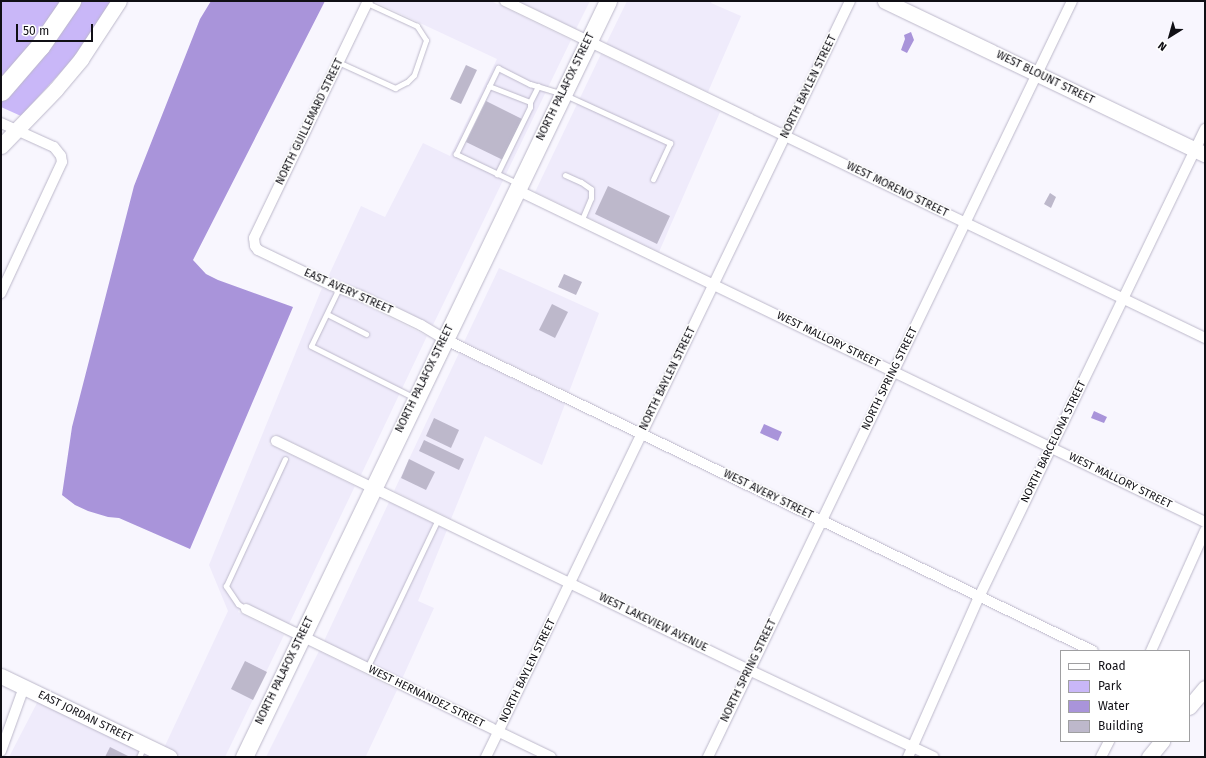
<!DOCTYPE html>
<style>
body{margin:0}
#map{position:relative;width:1206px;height:758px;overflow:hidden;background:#f8f6fe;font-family:"Fira Sans",sans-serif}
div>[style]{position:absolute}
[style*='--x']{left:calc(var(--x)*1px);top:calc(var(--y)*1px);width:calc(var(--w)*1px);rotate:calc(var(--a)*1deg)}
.built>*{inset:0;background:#efebfb}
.green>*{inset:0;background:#c9b7f8}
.water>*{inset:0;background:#a994da}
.building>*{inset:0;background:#bdb8cb}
.roads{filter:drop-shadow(0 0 1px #bcb8ca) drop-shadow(0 0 1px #bcb8ca)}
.lane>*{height:5px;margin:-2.5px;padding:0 2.5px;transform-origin:2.5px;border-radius:2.5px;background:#fff}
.street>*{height:10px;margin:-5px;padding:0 5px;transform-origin:5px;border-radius:5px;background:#fff}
.secondary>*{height:15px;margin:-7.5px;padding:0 7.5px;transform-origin:7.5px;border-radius:7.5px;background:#fff}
.primary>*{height:17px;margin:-8.5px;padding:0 8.5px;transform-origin:8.5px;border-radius:8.5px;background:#fff}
.highway>*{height:19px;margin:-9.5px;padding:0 9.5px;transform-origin:9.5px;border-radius:9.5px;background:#fff}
span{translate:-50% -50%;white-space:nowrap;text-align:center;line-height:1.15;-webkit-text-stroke:3px #fff;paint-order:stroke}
.street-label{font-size:11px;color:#100f15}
.frame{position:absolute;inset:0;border:2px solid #100f15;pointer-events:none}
.legend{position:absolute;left:1060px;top:650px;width:130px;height:92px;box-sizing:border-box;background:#fff;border:1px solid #9f9fa1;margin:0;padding:5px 7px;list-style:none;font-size:12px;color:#100f15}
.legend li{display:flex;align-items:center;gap:8px;height:20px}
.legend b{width:20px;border:1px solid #9f9fa1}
.north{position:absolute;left:1150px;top:16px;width:40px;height:40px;-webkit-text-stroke:3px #fff;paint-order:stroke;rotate:217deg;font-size:11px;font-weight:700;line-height:16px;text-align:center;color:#100f15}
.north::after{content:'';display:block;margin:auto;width:14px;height:18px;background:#100f15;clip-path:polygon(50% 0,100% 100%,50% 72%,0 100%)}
.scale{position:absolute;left:16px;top:24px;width:77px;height:18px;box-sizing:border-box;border:2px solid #100f15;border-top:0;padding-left:5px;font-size:12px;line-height:14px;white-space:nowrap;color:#100f15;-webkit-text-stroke:3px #fff;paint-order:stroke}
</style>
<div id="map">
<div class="built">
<div style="clip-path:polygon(373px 1px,491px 1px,571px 40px,433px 325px,364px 291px,328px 277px,361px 206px,385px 217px,423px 143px,450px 156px,497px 59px)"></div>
<div style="clip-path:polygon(518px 1px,590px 1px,576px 29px)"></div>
<div style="clip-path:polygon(627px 1px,712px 1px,711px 3px,741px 16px,708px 92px,606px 44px)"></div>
<div style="clip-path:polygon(601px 54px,720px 112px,659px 252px,535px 192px)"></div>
<div style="clip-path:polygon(499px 268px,599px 313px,569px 392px,464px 342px)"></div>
<div style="clip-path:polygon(322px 288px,359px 302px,427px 336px,361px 475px,274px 434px,269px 444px,355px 486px,289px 624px,244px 602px,238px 612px,284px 635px,225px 757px,183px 757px,164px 748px,228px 611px,209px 565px)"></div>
<div style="clip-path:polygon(459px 353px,565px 404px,542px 465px,485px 436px,451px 519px,394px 491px)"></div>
<div style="clip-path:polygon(389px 502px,447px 530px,418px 601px,434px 608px,402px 679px,324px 641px)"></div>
<div style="clip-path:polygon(319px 651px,397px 690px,366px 756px,367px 757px,266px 757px)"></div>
<div style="clip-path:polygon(38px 701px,155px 757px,9px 757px)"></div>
</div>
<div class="green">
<div style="clip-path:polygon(1px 1px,113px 1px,71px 61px,21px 116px,1px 107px)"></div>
</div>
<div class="water">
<div style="clip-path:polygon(211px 1px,325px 1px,193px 260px,206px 274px,218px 280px,293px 307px,190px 549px,119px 518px,108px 517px,88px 511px,75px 505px,62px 495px,72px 427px,134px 186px,200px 19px)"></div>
<div style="clip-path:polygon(911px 32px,914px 40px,907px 53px,901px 50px,905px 39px,904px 35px)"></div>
<div style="clip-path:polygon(1094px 411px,1107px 417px,1104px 423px,1091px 418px)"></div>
<div style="clip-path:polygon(764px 424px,782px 432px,778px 441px,760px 433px)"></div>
</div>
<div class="building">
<div style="clip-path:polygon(466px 65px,477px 70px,461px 104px,450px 99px)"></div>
<div style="clip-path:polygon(486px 101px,522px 119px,503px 160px,466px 142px)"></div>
<div style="clip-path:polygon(608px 186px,670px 216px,657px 244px,595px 214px)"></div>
<div style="clip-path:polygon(1050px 193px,1056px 197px,1051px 208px,1044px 204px)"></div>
<div style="clip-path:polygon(564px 274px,582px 282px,576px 295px,558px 287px)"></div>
<div style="clip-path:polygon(552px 304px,568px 312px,555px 338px,539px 330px)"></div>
<div style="clip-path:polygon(434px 418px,459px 430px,451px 448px,426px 436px)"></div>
<div style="clip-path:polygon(424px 440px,464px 459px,459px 470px,419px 451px)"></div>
<div style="clip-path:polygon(409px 459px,435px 472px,426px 490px,401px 478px)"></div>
<div style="clip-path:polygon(245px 661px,267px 672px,253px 700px,231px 689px)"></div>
<div style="clip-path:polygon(110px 747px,130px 757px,105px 757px)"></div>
</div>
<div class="roads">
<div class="lane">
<div style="--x:338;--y:62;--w:63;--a:24.5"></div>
<div style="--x:395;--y:88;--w:13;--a:-27"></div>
<div style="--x:407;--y:82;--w:10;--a:-45"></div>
<div style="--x:414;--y:75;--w:37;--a:-71"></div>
<div style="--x:426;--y:40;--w:17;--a:-123"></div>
<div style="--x:417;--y:26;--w:55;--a:-155.3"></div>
<div style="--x:489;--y:86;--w:44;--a:21.3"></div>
<div style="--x:530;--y:102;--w:5;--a:90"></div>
<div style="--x:530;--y:107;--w:75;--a:116.2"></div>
<div style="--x:530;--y:102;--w:18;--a:-63"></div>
<div style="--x:565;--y:175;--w:17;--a:24"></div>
<div style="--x:581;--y:182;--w:12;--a:35"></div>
<div style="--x:591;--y:189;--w:9;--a:90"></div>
<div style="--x:591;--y:198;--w:25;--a:113"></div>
<div style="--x:517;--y:183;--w:68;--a:-154.6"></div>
<div style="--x:456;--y:154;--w:96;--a:-64"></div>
<div style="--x:498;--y:68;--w:36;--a:27"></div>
<div style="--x:530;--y:84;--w:34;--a:17"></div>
<div style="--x:563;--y:94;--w:118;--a:24.6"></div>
<div style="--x:670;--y:143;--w:40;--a:115"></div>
<div style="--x:339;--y:288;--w:64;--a:115.8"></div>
<div style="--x:311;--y:346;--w:116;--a:26.6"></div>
<div style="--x:327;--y:314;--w:44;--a:27.1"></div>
<div style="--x:246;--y:609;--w:9;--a:-148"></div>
<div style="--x:238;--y:604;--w:22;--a:-124"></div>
<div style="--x:226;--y:586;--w:140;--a:-65.1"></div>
<div style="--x:367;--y:668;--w:165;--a:-64.5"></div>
<div style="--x:139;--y:757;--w:12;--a:-66"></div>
</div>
<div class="street">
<div style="--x:368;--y:1;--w:263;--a:115.7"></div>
<div style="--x:254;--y:238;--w:8;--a:83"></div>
<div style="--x:255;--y:246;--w:5;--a:53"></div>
<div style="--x:258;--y:250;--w:81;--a:25.6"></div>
<div style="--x:331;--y:285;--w:32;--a:20"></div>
<div style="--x:361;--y:296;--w:67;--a:25.8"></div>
<div style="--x:421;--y:325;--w:27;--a:31"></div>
<div style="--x:444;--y:339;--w:720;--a:25.68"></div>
<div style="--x:505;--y:1;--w:777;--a:25.71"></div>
<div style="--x:1;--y:123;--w:58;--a:24.4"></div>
<div style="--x:54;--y:147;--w:11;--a:52"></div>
<div style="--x:61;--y:156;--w:6;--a:81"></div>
<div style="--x:62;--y:162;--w:145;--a:115"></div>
<div style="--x:517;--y:190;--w:764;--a:25.76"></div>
<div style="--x:276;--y:441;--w:526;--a:25.83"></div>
<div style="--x:749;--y:670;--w:204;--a:25.2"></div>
<div style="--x:246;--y:609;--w:339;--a:25.9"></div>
<div style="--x:1151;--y:651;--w:132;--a:-65.8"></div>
<div style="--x:1;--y:751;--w:68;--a:-70.2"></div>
<div style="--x:486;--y:757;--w:839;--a:-64.29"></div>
<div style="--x:708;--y:757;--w:839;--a:-64.29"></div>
<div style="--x:908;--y:757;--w:175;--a:-66.1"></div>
<div style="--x:979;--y:597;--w:520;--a:-64.22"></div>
<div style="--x:1101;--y:757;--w:18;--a:-63"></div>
</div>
<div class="secondary">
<div style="--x:885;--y:1;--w:355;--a:25.6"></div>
<div style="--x:1;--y:146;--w:79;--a:-46"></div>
<div style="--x:56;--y:89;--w:39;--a:-50"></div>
<div style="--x:81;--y:59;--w:69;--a:-56.8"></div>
<div style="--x:1;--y:676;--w:187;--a:25.7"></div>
<div style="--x:1189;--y:707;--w:25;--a:-50"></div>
<div style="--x:1149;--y:757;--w:21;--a:-51"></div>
</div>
<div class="primary">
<div style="--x:244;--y:757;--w:839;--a:-64.29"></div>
</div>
<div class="highway">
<div style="--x:1;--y:91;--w:60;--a:-49.1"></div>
<div style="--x:40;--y:46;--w:55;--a:-55.4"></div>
</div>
</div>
<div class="street-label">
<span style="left:1045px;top:78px;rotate:26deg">WEST BLOUNT STREET</span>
<span style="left:566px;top:87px;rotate:-64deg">NORTH PALAFOX STREET</span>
<span style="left:809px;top:87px;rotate:-64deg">NORTH BAYLEN STREET</span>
<span style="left:310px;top:122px;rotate:-64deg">NORTH GUILLEMARD STREET</span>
<span style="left:897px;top:190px;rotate:26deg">WEST MORENO STREET</span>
<span style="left:348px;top:292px;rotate:24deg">EAST AVERY STREET</span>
<span style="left:828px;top:340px;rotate:26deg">WEST MALLORY STREET</span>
<span style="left:425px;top:379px;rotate:-64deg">NORTH PALAFOX STREET</span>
<span style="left:668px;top:379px;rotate:-64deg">NORTH BAYLEN STREET</span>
<span style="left:890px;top:379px;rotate:-64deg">NORTH SPRING STREET</span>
<span style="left:1054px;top:442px;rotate:-64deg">NORTH BARCELONA STREET</span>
<span style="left:1120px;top:481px;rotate:26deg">WEST MALLORY STREET</span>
<span style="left:768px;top:495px;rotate:26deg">WEST AVERY STREET</span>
<span style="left:653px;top:623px;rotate:26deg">WEST LAKEVIEW AVENUE</span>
<span style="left:285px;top:671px;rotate:-64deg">NORTH PALAFOX STREET</span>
<span style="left:528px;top:671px;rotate:-64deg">NORTH BAYLEN STREET</span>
<span style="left:749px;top:671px;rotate:-64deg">NORTH SPRING STREET</span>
<span style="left:426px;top:697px;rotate:26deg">WEST HERNANDEZ STREET</span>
<span style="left:85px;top:717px;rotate:26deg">EAST JORDAN STREET</span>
</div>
<div class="frame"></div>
<ul class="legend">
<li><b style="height:5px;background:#fff"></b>Road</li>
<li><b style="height:11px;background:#c9b7f8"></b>Park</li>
<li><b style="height:11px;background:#a994da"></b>Water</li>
<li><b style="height:11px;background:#bdb8cb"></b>Building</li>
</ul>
<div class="north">N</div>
<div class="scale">50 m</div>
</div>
